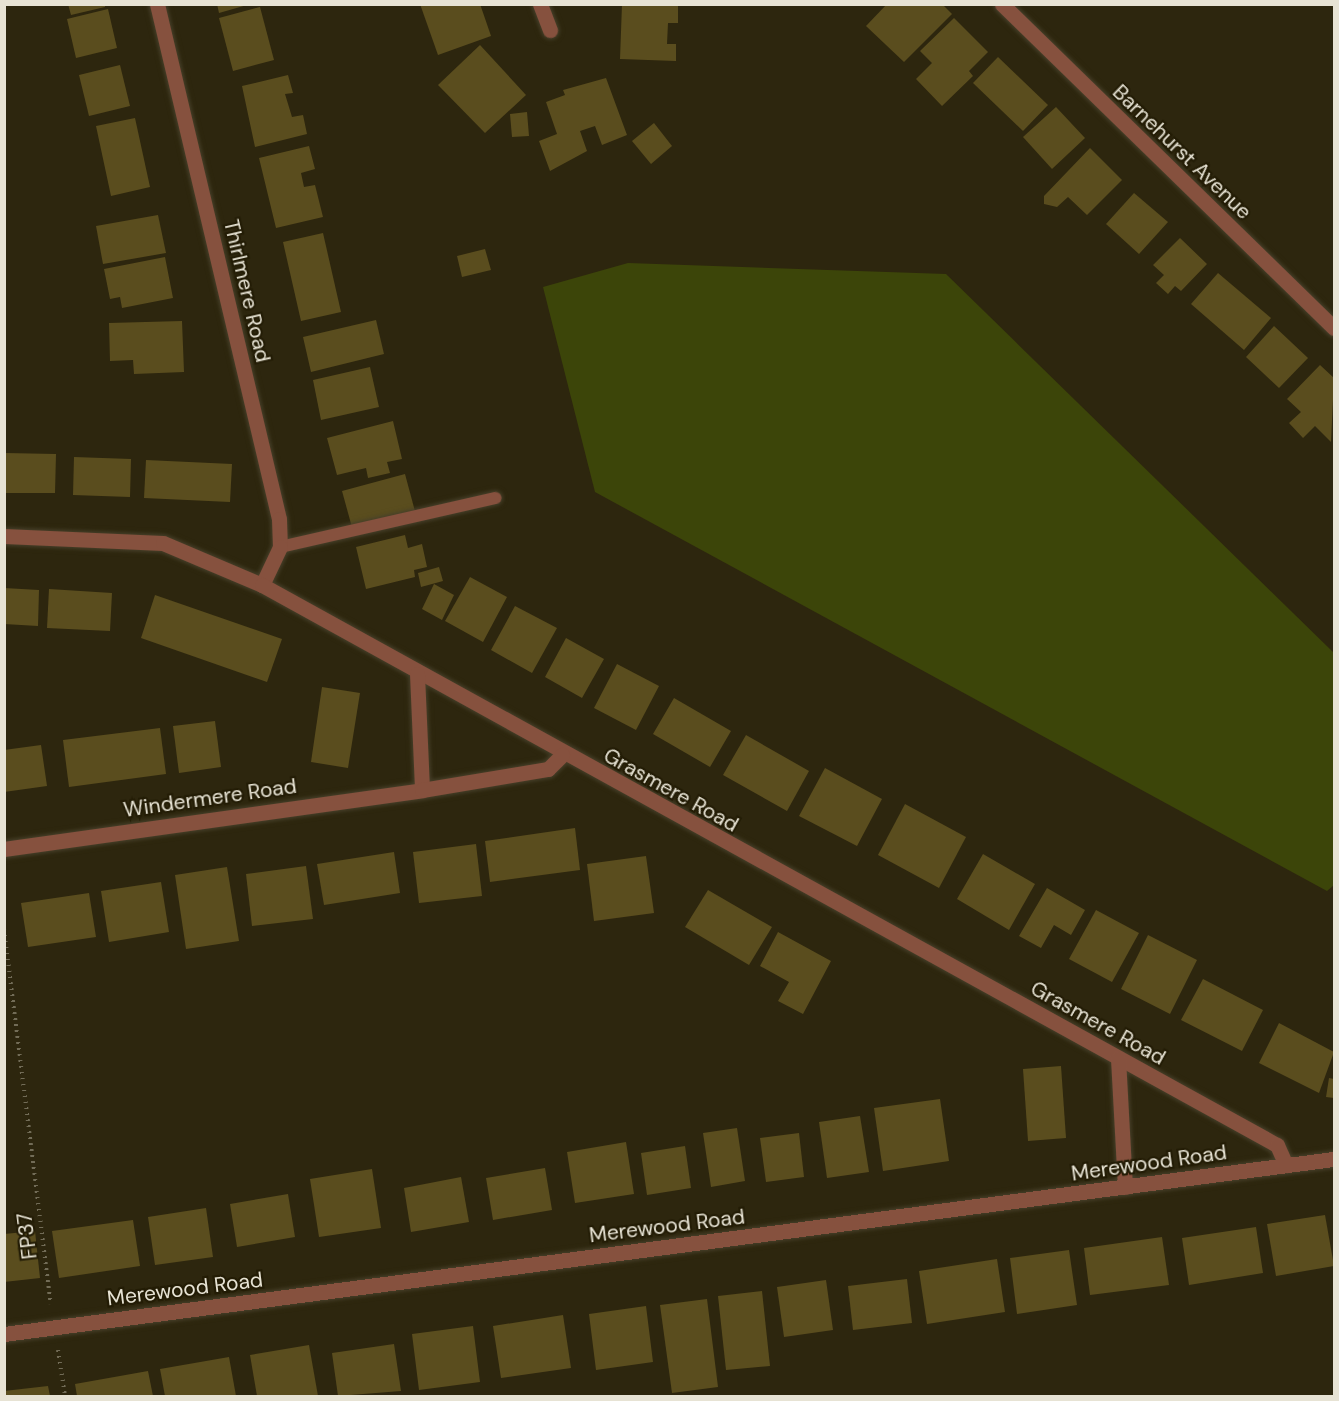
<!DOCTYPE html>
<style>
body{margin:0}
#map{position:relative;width:1339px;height:1401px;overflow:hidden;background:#2d260e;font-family:"DM Sans",sans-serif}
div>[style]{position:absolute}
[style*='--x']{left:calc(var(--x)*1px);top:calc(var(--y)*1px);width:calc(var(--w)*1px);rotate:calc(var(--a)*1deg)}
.green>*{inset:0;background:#3c4509}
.building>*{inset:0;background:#5a4d1e}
.path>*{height:4px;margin-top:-2px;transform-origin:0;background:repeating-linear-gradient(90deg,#726c57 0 1.5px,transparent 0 6px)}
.roads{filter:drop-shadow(0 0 2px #47402a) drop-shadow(0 0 2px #47402a)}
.lane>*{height:12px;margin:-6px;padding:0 6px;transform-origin:6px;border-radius:6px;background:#86513e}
.street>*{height:15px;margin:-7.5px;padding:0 7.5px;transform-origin:7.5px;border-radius:7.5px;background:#86513e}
span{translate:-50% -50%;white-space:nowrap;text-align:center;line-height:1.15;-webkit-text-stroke:4.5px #231c05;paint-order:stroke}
.street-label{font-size:21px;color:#e7e3d4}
.frame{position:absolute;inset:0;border:6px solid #e7e3d4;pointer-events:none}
</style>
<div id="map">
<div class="green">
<div style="clip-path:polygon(628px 263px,946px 274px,1334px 653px,1334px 885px,1327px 891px,595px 492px,543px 287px)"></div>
</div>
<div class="building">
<div style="clip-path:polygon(68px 4px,105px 4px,105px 7px,71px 15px)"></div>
<div style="clip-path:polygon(217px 4px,247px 4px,247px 5px,219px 13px)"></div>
<div style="clip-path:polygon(420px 4px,480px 4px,491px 36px,438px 55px)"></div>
<div style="clip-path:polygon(622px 4px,678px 5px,678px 23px,668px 23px,667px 44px,676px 44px,676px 61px,620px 59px)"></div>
<div style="clip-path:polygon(887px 4px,942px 4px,952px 14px,904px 62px,866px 26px)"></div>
<div style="clip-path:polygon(260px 7px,274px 60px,233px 71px,219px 18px)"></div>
<div style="clip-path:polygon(108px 9px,117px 48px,76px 58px,67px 19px)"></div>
<div style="clip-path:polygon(954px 18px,988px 52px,969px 71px,973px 76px,942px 106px,916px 79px,932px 63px,920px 51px)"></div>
<div style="clip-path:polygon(480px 45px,526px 95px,485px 133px,438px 85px)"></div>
<div style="clip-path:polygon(998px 57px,1048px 105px,1023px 131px,973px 83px)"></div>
<div style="clip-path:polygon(120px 65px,130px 106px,89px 116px,79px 75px)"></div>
<div style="clip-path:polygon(288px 75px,293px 93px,285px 94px,292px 117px,303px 115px,307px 134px,255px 147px,242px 86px)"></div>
<div style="clip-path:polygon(606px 78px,627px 135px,602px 145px,595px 126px,580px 131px,587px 151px,550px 171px,539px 141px,557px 134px,546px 102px,565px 95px,563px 90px)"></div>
<div style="clip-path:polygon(1056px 107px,1085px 138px,1052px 169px,1023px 137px)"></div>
<div style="clip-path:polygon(527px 112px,529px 136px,512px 137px,510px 114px)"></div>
<div style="clip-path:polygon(135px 118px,150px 187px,111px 196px,96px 126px)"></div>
<div style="clip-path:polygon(654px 123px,672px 146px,651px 164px,632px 141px)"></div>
<div style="clip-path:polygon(309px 146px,315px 169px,301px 173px,304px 187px,315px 185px,323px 217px,276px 228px,259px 158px)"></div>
<div style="clip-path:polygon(1090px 148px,1122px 180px,1087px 215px,1068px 197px,1057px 207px,1044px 204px,1044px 196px)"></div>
<div style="clip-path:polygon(1134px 193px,1168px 222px,1139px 254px,1106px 224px)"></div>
<div style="clip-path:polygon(158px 215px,166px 253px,103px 264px,96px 226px)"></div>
<div style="clip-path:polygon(323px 233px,341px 312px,301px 321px,283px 242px)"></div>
<div style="clip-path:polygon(1180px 238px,1207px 264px,1181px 291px,1175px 286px,1168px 294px,1156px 283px,1164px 275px,1153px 265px)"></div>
<div style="clip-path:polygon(485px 249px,491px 270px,462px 277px,457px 256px)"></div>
<div style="clip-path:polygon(165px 257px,173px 298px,122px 308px,120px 297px,110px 299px,104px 269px)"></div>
<div style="clip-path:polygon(1218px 273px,1271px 318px,1244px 350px,1191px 304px)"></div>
<div style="clip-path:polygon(376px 320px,384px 354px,311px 372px,303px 337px)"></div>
<div style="clip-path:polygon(182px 321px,184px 372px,134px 374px,133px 360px,110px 361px,109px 323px)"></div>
<div style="clip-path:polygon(1274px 326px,1308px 358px,1279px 388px,1246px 357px)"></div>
<div style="clip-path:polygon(1320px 365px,1334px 378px,1331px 442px,1315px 426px,1303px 438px,1289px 423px,1301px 412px,1287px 399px)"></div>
<div style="clip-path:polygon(370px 367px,379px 407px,321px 420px,313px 380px)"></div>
<div style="clip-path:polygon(393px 421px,402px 459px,387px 462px,390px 473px,368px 478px,366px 468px,337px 475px,327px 438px)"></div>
<div style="clip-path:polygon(5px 453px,56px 454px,55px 493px,5px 493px)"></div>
<div style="clip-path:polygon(74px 457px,131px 459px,130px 497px,73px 495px)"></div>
<div style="clip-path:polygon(146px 460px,232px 464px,230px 502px,144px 498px)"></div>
<div style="clip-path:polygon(405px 474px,416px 515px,353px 531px,342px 491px)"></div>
<div style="clip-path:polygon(405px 535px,408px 548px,422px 544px,427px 567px,414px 570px,415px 577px,366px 589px,356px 547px)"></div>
<div style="clip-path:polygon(439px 567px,443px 581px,421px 587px,418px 573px)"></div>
<div style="clip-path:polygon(470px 577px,507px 597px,483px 642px,445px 621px)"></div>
<div style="clip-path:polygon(434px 584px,454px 595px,442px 620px,422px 609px)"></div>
<div style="clip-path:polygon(4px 588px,39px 590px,38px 626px,4px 624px)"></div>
<div style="clip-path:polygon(49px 589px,112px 593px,110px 631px,47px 628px)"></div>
<div style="clip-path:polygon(155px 595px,282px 639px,267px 682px,141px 638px)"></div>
<div style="clip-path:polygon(515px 606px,557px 628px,532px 673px,491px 650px)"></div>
<div style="clip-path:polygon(566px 638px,604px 659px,582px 698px,545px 677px)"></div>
<div style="clip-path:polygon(617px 664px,659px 686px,636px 730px,594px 708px)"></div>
<div style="clip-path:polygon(322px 687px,360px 693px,348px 768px,311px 762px)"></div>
<div style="clip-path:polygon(674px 698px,731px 731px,710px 767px,653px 734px)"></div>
<div style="clip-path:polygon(215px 721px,221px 767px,179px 773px,173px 726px)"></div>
<div style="clip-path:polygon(160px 728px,166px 774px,69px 787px,63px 740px)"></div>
<div style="clip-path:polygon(746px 735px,809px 771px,787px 811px,723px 775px)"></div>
<div style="clip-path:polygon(41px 745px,47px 786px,4px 792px,4px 750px)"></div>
<div style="clip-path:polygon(825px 768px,882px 799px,857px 846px,799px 816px)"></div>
<div style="clip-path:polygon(905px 804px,966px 837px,939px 888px,878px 855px)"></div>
<div style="clip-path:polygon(575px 828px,580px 870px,490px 882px,485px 841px)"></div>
<div style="clip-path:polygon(476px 844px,482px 896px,419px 903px,413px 852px)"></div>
<div style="clip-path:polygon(394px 852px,400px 893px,324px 905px,317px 864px)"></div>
<div style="clip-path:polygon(983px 854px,1035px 884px,1009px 930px,957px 899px)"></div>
<div style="clip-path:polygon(646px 856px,654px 913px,594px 921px,587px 864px)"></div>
<div style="clip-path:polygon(306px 866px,313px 919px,252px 926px,246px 874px)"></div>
<div style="clip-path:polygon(227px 867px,239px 941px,186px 949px,175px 875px)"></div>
<div style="clip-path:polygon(161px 882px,169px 932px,109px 942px,101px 891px)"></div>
<div style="clip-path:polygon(1047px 888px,1085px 910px,1071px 935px,1054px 925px,1041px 948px,1019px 936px)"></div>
<div style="clip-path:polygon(708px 890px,772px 927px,749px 965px,685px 927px)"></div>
<div style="clip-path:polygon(89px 893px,96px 937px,28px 947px,21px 903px)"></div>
<div style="clip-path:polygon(1096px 910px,1139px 933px,1112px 982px,1069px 959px)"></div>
<div style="clip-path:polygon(778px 932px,831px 961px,803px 1014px,778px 1001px,789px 982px,760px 966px)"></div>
<div style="clip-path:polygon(1148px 935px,1197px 960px,1170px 1014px,1121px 989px)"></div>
<div style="clip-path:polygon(1203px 979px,1263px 1010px,1242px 1051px,1181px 1020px)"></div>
<div style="clip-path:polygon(1279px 1023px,1334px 1052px,1319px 1093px,1259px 1063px)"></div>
<div style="clip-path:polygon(1061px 1066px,1066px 1138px,1028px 1141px,1023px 1069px)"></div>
<div style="clip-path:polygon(1329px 1078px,1334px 1079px,1334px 1098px,1326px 1097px)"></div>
<div style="clip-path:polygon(940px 1099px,949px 1161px,883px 1171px,874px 1108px)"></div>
<div style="clip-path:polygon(860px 1116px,869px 1172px,827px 1178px,819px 1122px)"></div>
<div style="clip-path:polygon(737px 1128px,745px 1181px,711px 1187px,703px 1133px)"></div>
<div style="clip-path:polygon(799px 1133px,804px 1177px,766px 1182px,760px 1138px)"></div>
<div style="clip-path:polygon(626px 1142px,634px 1194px,575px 1203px,567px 1152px)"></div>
<div style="clip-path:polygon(685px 1146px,691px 1188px,647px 1195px,641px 1153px)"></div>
<div style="clip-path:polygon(545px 1168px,552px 1210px,493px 1220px,486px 1178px)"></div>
<div style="clip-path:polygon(372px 1169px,381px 1228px,319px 1237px,310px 1179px)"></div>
<div style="clip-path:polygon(461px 1177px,469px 1222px,411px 1232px,404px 1188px)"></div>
<div style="clip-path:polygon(288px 1194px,295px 1237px,237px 1247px,230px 1204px)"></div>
<div style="clip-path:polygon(206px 1208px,213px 1257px,155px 1265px,148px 1217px)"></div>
<div style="clip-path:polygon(1325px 1215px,1334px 1266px,1276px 1276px,1267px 1224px)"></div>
<div style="clip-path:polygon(133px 1220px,140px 1266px,59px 1278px,52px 1231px)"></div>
<div style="clip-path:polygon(1256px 1227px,1263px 1273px,1189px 1285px,1182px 1238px)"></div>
<div style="clip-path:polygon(35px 1231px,40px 1278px,4px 1282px,4px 1234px)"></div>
<div style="clip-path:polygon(1162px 1237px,1169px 1285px,1090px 1295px,1084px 1248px)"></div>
<div style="clip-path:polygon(1069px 1250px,1077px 1305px,1017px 1314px,1010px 1258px)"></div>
<div style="clip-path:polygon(997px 1259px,1005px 1312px,927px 1324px,919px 1271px)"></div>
<div style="clip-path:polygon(907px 1279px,912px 1323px,853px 1330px,848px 1286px)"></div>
<div style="clip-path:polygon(826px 1280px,833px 1330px,784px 1337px,777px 1287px)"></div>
<div style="clip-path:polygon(762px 1291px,770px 1366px,726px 1370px,718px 1296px)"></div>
<div style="clip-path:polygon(707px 1299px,718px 1387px,672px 1393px,660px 1305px)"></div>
<div style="clip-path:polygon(646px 1306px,653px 1362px,596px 1370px,589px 1314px)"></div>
<div style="clip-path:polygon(563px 1315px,571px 1368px,501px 1378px,493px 1326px)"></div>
<div style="clip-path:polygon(473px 1326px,480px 1382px,419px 1390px,412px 1334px)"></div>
<div style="clip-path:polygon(394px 1344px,401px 1391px,338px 1396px,332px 1353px)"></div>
<div style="clip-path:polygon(309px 1345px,318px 1396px,257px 1396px,250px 1355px)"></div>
<div style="clip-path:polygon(229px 1357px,236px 1396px,165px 1396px,160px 1369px)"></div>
<div style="clip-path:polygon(148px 1371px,153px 1396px,77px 1396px,75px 1384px)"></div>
<div style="clip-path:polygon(48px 1386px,50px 1396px,4px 1396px,4px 1391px)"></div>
</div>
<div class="path">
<div style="--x:4;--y:929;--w:378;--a:82.9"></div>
<div style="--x:58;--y:1350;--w:47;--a:81.3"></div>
</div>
<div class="roads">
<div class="lane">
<div style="--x:280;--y:547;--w:221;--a:-12.8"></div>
</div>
<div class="street">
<div style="--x:157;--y:4;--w:529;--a:76.67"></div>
<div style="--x:279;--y:519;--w:28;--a:88"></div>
<div style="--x:280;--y:547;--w:42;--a:115.3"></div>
<div style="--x:540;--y:4;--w:28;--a:69"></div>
<div style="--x:1002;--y:4;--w:464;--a:44.3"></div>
<div style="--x:4;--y:536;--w:159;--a:2.5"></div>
<div style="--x:163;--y:543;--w:108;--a:23"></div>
<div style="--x:262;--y:585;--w:1159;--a:28.89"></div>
<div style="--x:1277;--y:1145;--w:22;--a:66"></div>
<div style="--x:417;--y:674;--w:116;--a:87.5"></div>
<div style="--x:4;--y:849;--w:422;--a:-8"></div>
<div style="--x:422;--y:790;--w:128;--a:-9.5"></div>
<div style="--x:548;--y:769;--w:20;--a:-45"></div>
<div style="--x:1118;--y:1058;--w:129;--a:86.9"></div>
<div style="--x:4;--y:1334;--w:1341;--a:-7.5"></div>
</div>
</div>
<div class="street-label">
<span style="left:1182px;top:152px;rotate:44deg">Barnehurst Avenue</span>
<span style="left:247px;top:291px;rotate:77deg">Thirlmere Road</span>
<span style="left:671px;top:790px;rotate:29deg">Grasmere Road</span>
<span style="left:210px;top:798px;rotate:-8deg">Windermere Road</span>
<span style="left:1098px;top:1023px;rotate:29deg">Grasmere Road</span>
<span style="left:1149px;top:1163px;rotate:-8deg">Merewood Road</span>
<span style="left:667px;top:1226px;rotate:-7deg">Merewood Road</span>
<span style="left:27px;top:1236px;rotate:-97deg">FP37</span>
<span style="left:185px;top:1289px;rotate:-7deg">Merewood Road</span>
</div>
<div class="frame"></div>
</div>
